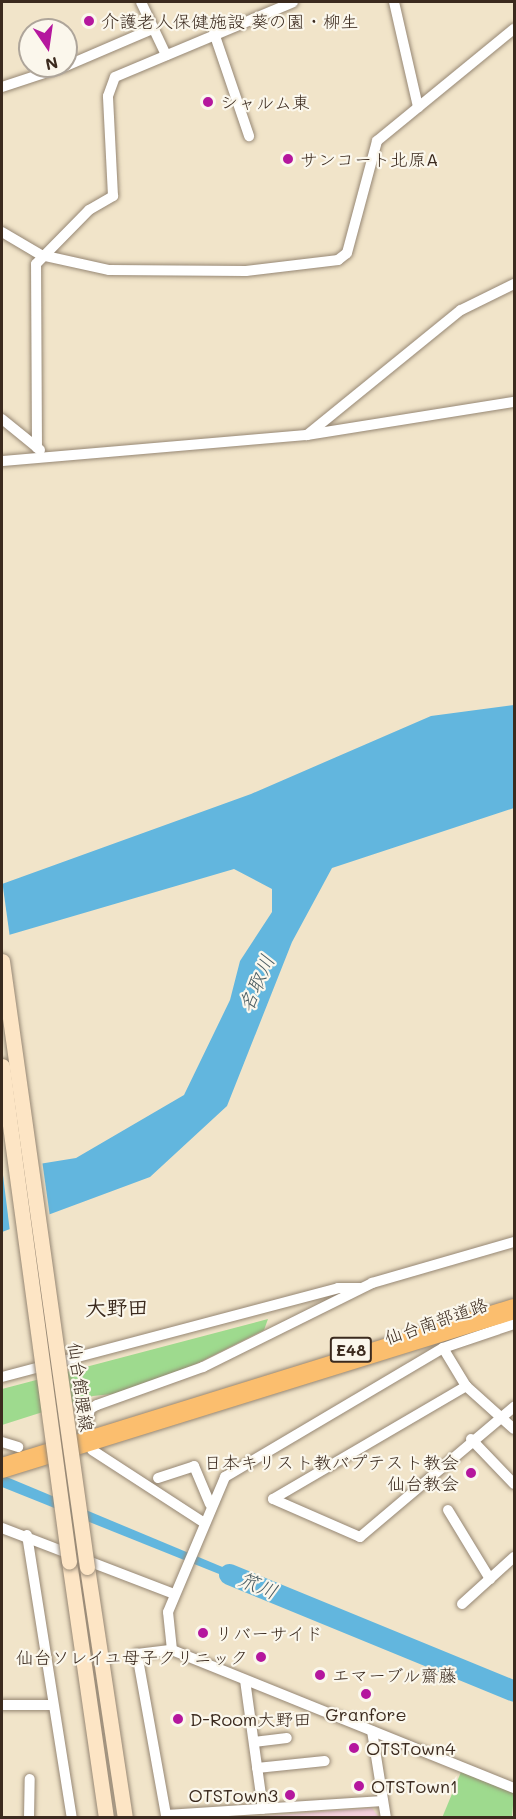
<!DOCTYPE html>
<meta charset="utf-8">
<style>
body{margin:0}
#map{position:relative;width:516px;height:1819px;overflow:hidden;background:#f1e4c9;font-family:Mali,"Klee One",sans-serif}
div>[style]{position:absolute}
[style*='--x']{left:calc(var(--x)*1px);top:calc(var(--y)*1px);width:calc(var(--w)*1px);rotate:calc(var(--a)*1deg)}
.built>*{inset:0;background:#f4cfdc}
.green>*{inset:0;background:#9eda8e}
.water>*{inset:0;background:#62b6de}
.pier>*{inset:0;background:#f1e4c9}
.river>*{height:21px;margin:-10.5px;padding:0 10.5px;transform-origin:10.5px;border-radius:10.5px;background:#62b6de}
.roads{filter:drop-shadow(0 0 2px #968774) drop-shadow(0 0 2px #968774)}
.minor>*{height:10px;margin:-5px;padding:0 5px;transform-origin:5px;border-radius:5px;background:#fff}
.secondary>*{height:15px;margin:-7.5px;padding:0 7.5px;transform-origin:7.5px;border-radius:7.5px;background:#fde5c5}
.motorway>*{height:20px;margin:-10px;padding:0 10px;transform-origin:10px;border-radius:10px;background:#fbbe6e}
.bridges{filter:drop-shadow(0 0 2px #968774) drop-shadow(0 0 2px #968774)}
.secondary-bridge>*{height:15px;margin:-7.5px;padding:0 7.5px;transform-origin:7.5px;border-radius:7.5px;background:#fde5c5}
.dots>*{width:16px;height:16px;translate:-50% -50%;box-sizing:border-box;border:3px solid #fbf7ec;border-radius:50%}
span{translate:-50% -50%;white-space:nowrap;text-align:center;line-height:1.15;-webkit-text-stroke:4.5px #fbf7ec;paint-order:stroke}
.shield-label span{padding:2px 4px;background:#fbf7ec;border:2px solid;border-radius:4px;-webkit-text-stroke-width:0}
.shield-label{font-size:16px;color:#3b2a1e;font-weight:700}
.poi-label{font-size:18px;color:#3b2a1e}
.left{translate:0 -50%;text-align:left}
.right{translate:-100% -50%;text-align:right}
.street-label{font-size:18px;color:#3b2a1e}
.water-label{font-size:20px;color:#495b61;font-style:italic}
.quarter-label{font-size:21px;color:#3b2a1e;font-weight:700}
.frame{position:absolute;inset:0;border:3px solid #3b2a1e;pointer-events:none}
.north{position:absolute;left:18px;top:18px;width:60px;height:60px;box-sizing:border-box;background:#fbf7ec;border:2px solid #aea59a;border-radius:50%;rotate:167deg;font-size:16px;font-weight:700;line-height:24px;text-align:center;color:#3b2a1e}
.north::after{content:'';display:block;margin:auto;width:21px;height:27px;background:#b5179e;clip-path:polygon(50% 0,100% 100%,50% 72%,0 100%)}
</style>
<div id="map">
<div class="built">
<div style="clip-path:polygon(372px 1808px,379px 1817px,262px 1817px,262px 1816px)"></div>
</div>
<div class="green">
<div style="clip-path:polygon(268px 1319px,264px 1330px,196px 1364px,122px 1393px,93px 1396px,2px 1425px,2px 1389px)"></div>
<div style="clip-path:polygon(461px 1772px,514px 1793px,512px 1817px,442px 1818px)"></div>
</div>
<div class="water">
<div style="clip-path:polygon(514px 705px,514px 808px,332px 868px,292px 942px,227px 1106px,150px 1177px,2px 1232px,2px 1170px,76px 1158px,184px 1095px,230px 1000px,240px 961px,272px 912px,272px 889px,234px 869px,2px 937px,2px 884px,251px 794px,431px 716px)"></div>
<div style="clip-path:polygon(2px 1475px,256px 1581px,254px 1588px,2px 1487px)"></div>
</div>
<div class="pier">
<div style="clip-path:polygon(2px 880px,10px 938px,2px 940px)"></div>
<div style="clip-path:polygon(42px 1160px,50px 1217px,10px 1232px,2px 1167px)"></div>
</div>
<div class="river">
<div style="--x:229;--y:1574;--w:308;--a:22.3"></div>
</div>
<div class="roads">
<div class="minor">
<div style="--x:141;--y:2;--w:59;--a:64.7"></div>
<div style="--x:394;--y:2;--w:108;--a:77.1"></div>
<div style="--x:214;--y:33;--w:109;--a:71.2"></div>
<div style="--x:66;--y:66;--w:91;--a:-23.2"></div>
<div style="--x:2;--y:87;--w:67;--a:-18.2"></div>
<div style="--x:2;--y:232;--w:45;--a:30.5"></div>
<div style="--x:41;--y:255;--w:70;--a:12.4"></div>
<div style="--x:109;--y:270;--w:137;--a:0.4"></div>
<div style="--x:246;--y:271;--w:93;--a:-6.8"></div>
<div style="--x:338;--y:260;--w:11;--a:-38"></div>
<div style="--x:347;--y:253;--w:116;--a:-75"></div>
<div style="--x:377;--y:141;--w:177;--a:-39.3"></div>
<div style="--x:2;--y:419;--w:49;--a:39.2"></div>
<div style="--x:307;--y:435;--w:198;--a:-39.1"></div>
<div style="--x:461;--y:310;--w:59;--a:-26.1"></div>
<div style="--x:37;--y:448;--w:184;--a:-90.3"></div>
<div style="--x:36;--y:264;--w:76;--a:-45.5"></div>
<div style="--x:89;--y:210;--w:28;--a:-30"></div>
<div style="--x:113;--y:196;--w:100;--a:-92.9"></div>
<div style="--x:108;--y:96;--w:20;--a:-70"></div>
<div style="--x:115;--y:77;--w:193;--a:-22.8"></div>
<div style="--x:2;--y:461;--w:306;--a:-4.9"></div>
<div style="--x:307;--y:435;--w:210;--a:-9.1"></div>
<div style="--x:443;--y:1348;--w:44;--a:58.8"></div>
<div style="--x:466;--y:1386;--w:64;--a:41.9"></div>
<div style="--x:2;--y:1377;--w:348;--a:-14.8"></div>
<div style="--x:338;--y:1288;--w:22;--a:0"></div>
<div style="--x:86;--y:1431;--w:22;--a:-80"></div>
<div style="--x:90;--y:1409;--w:8;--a:-30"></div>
<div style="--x:97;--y:1405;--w:113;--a:-19.7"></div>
<div style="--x:203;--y:1367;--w:189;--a:-26.4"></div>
<div style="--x:372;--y:1283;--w:148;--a:-16.1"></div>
<div style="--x:471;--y:1439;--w:62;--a:46.3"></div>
<div style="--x:2;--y:1442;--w:17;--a:17"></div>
<div style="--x:92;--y:1450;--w:132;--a:33"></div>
<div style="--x:158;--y:1478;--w:38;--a:-18"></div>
<div style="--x:194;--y:1466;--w:41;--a:67.2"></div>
<div style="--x:273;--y:1499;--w:95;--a:23.6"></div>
<div style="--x:360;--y:1537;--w:202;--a:-40.2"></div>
<div style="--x:273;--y:1499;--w:224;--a:-30.3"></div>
<div style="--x:448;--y:1510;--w:81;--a:58.7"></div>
<div style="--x:2;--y:1528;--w:184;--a:21"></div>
<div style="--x:27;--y:1535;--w:287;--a:81"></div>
<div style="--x:462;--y:1604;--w:70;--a:-42.1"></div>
<div style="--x:172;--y:1650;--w:38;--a:-96"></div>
<div style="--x:168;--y:1612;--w:147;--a:-67.1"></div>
<div style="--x:225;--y:1477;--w:253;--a:-30.6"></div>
<div style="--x:443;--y:1348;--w:75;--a:-18.7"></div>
<div style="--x:245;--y:1680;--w:130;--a:82.1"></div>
<div style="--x:2;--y:1705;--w:50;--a:0"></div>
<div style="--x:372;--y:1731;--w:88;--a:80.9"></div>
<div style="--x:254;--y:1742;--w:33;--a:-7"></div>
<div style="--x:257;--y:1768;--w:68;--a:-5.9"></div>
<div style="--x:383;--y:1801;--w:217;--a:176.3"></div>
<div style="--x:166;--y:1815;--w:164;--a:-100.2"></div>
<div style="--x:137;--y:1654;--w:35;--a:-7"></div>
<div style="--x:172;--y:1650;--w:369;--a:22"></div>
<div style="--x:29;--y:1818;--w:39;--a:-89"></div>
</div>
<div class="secondary">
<div style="--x:69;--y:1561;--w:260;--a:81.8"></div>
<div style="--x:87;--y:1567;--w:254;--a:81.4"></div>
</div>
<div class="motorway">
<div style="--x:2;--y:1468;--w:536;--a:-17.25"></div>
</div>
</div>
<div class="bridges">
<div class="secondary-bridge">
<div style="--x:2;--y:961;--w:612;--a:82.02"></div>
<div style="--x:2;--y:1066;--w:500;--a:82.3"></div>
</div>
</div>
<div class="dots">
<div style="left:89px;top:21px;background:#b5179e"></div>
<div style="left:208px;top:102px;background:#b5179e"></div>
<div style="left:288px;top:159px;background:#b5179e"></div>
<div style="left:471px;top:1473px;background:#b5179e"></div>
<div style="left:203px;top:1633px;background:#b5179e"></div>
<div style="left:261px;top:1657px;background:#b5179e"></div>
<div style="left:320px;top:1675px;background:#b5179e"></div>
<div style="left:366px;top:1694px;background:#b5179e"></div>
<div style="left:178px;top:1719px;background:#b5179e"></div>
<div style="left:354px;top:1748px;background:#b5179e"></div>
<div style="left:359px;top:1786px;background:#b5179e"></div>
<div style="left:290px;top:1795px;background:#b5179e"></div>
</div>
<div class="shield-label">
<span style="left:351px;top:1350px">E48</span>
</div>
<div class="poi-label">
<span class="left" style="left:101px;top:21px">介護老人保健施設 葵の園・柳生</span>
<span class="left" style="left:220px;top:102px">シャルム東</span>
<span class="left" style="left:300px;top:159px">サンコート北原A</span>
<span class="right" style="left:459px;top:1473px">日本キリスト教バプテスト教会<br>仙台教会</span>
<span class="left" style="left:215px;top:1633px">リバーサイド</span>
<span class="right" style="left:248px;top:1657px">仙台ソレイユ母子クリニック</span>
<span class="left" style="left:332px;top:1675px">エマーブル齋藤</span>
<span style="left:366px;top:1714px">Granfore</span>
<span class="left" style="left:190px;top:1719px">D-Room大野田</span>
<span class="left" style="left:366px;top:1748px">OTSTown4</span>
<span class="left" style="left:371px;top:1786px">OTSTown1</span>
<span class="right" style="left:278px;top:1795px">OTSTown3</span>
</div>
<div class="street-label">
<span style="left:436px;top:1321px;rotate:-19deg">仙台南部道路</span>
<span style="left:81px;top:1387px;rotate:82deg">仙台館腰線</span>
</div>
<div class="water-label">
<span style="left:256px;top:983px;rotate:-66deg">名取川</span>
<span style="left:258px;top:1585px;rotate:22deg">笊川</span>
</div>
<div class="quarter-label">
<span style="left:117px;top:1307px">大野田</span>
</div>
<div class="frame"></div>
<div class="north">N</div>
</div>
